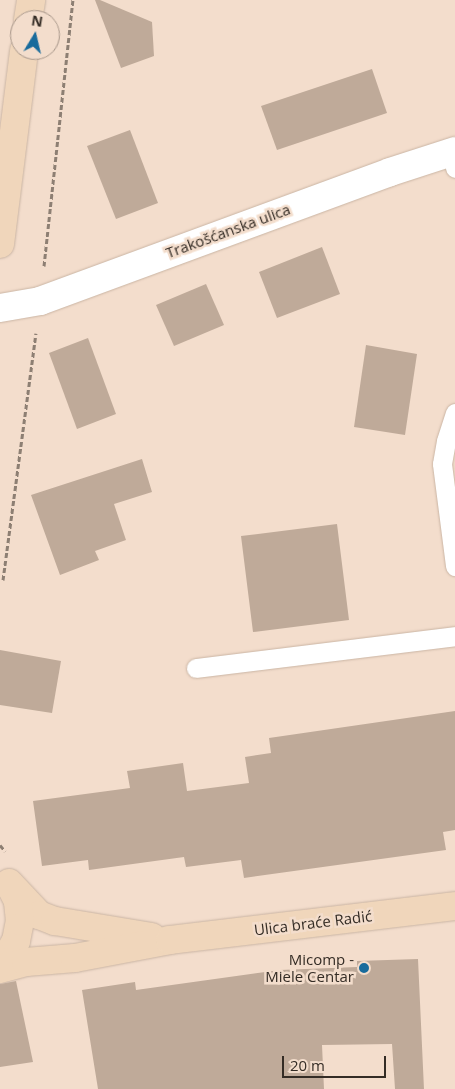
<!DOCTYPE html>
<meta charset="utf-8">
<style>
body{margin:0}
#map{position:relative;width:455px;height:1089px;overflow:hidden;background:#f3ddcc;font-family:"Open Sans",sans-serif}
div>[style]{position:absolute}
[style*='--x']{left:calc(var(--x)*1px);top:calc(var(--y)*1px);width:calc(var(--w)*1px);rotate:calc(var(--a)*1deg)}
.building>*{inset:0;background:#bfaa99}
.path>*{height:3px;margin-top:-1.5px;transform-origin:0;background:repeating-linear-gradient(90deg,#8d7f73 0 5px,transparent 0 7.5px)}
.roads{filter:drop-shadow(0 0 1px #cab5a4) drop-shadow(0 0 1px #cab5a4)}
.service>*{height:19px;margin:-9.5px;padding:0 9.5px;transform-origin:9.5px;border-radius:9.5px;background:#fff}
.minor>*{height:28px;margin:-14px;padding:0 14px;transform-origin:14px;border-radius:14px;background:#fff}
.secondary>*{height:28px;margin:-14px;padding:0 14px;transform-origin:14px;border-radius:14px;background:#f0d6bb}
.dots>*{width:14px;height:14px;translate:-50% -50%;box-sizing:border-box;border:2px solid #f3ddcc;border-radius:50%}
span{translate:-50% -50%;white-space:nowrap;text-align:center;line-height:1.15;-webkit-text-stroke:5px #f3ddcc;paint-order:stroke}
.street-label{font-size:15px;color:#342c25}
.poi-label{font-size:15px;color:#342c25}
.right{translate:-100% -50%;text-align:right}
.north{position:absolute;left:10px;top:10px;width:50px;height:50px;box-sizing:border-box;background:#f3ddcc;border:1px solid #a79689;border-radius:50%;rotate:9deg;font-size:14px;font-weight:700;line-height:20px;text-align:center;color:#342c25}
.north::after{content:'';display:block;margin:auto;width:18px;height:22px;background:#186b9c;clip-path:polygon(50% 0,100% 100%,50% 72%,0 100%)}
.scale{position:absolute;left:282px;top:1056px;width:104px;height:22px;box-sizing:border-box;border:2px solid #342c25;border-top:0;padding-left:6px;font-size:15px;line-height:18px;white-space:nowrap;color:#342c25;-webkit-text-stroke:4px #f3ddcc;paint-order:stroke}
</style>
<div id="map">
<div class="building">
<div style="clip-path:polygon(95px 0,100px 0,152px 22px,154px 56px,121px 68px)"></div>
<div style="clip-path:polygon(372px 69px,387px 113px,277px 150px,261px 106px)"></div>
<div style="clip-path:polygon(130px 130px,158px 203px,116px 219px,87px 146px)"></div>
<div style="clip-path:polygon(322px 247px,340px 294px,277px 318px,259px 272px)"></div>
<div style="clip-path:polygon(206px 284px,224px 325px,174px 346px,156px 305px)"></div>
<div style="clip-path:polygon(88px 338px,116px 414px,77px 429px,49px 353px)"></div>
<div style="clip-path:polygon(366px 345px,417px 354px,405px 435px,354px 427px)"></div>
<div style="clip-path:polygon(142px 459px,152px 492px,114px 504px,126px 540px,95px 551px,99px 560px,60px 575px,31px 495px)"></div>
<div style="clip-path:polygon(337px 524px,349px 620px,253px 632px,241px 536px)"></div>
<div style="clip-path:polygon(0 650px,61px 661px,52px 713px,0 705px)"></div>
<div style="clip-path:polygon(455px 711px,455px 830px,443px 832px,446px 850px,244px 878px,241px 860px,186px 867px,184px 857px,89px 870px,88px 860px,42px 866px,33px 801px,130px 788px,127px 771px,183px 763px,187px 791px,249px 783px,245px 757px,271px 753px,269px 738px)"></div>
<div style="clip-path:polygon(418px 959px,424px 1089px,395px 1089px,392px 1044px,322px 1045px,324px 1089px,98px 1089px,82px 990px,135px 982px,136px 990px,280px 970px,357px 967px,357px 961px)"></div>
<div style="clip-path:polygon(16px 981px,33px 1062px,0 1067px,0 984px)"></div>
</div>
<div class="path">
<div style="--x:44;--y:266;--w:268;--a:-83.8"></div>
<div style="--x:3;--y:580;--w:249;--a:-82.4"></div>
<div style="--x:0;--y:845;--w:8;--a:50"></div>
</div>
<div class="roads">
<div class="service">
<div style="--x:453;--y:151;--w:17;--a:83"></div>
<div style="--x:455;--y:413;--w:29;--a:108"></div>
<div style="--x:446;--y:441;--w:23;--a:100"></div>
<div style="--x:442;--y:464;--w:103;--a:82.7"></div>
<div style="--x:196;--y:668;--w:261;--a:-7"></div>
</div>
<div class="minor">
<div style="--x:0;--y:308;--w:41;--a:-9.9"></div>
<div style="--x:40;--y:301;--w:373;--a:-20.2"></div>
<div style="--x:390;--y:172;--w:68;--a:-17.9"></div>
</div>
<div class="secondary">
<div style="--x:28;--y:20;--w:20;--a:-81"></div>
<div style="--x:0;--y:244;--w:195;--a:-82.9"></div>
<div style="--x:9;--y:883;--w:44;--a:46.8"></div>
<div style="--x:39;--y:915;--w:17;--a:21"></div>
<div style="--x:55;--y:921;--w:98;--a:9.4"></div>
<div style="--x:0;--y:963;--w:8;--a:-40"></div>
<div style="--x:6;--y:958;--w:20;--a:-60"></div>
<div style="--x:16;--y:941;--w:20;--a:-79"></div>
<div style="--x:20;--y:921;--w:20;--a:-96"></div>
<div style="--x:18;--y:901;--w:16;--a:-117"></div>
<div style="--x:0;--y:969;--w:27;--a:-15"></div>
<div style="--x:26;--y:962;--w:49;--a:-4.7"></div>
<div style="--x:75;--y:958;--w:97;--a:-10.7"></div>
<div style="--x:170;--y:940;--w:287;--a:-6.8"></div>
</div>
</div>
<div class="dots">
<div style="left:364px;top:968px;background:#186b9c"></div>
</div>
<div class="street-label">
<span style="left:228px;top:231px;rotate:-20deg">Trakošćanska ulica</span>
<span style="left:313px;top:923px;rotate:-7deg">Ulica braće Radić</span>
</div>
<div class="poi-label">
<span class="right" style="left:354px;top:968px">Micomp -<br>Miele Centar</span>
</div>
<div class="north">N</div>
<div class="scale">20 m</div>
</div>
